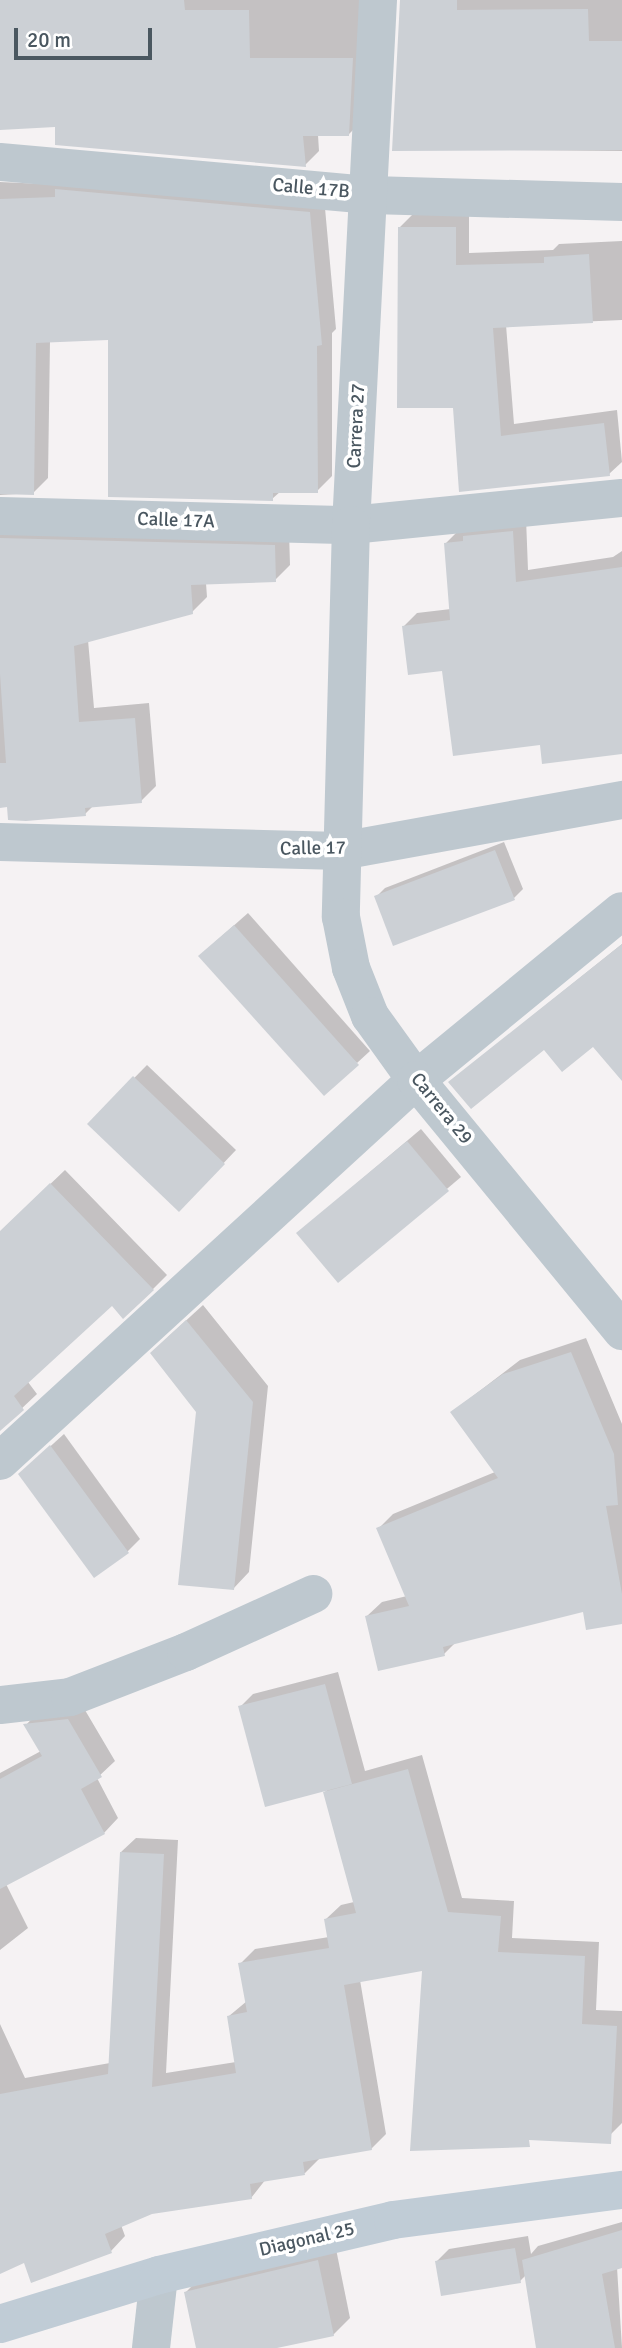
<!DOCTYPE html>
<style>
body{margin:0}
#map{position:relative;width:622px;height:2348px;overflow:hidden;background:#f5f2f3;font-family:Signika,sans-serif}
div>[style]{position:absolute}
[style*='--x']{left:calc(var(--x)*1px);top:calc(var(--y)*1px);width:calc(var(--w)*1px);rotate:calc(var(--a)*1deg)}
.shadow>*{inset:0;background:#0003}
.building>*{inset:0;background:#ccd0d5}
.minor>*{height:38px;margin:-19px;padding:0 19px;transform-origin:19px;border-radius:19px;background:#bec8cf}
.tertiary>*{height:38px;margin:-19px;padding:0 19px;transform-origin:19px;border-radius:19px;background:#bec8cf}
.secondary>*{height:38px;margin:-19px;padding:0 19px;transform-origin:19px;border-radius:19px;background:#c0ccd6}
span{translate:-50% -50%;white-space:nowrap;text-align:center;line-height:1.15;-webkit-text-stroke:7px #fff;paint-order:stroke}
.street-label{font-size:19px;color:#4a5760}
.scale{position:absolute;left:14px;top:28px;width:138px;height:32px;box-sizing:border-box;border:4px solid #4a5760;border-top:0;padding-left:9px;font-size:21px;line-height:24px;white-space:nowrap;color:#4a5760;-webkit-text-stroke:5px #fff;paint-order:stroke}
</style>
<div id="map">
<div class="shadow">
<div style="clip-path:polygon(0 0,369px 0,362px 121px,348px 135px,318px 135px,319px 151px,305px 165px,57px 126px,0 128px)"></div>
<div style="clip-path:polygon(402px 0,622px 0,622px 151px,394px 149px)"></div>
<div style="clip-path:polygon(0 182px,324px 197px,336px 329px,332px 333px,332px 476px,317px 491px,281px 491px,272px 499px,109px 339px,50px 341px,48px 478px,33px 493px,0 495px)"></div>
<div style="clip-path:polygon(413px 214px,469px 214px,469px 253px,553px 250px,559px 244px,622px 241px,622px 320px,506px 325px,514px 424px,617px 410px,622px 462px,609px 474px,461px 490px,454px 407px,400px 227px)"></div>
<div style="clip-path:polygon(0 514px,289px 531px,290px 565px,275px 580px,206px 583px,207px 597px,192px 612px,88px 640px,94px 708px,149px 703px,156px 786px,141px 801px,94px 805px,85px 814px,0 806px)"></div>
<div style="clip-path:polygon(526px 518px,528px 570px,613px 557px,622px 551px,622px 752px,541px 743px,444px 669px,404px 626px,417px 613px,451px 609px,446px 543px,459px 530px)"></div>
<div style="clip-path:polygon(504px 842px,523px 889px,514px 898px,376px 897px,385px 888px)"></div>
<div style="clip-path:polygon(248px 913px,370px 1051px,357px 1063px,214px 943px)"></div>
<div style="clip-path:polygon(622px 944px,622px 1043px,545px 1048px,450px 1082px)"></div>
<div style="clip-path:polygon(147px 1065px,236px 1150px,179px 1210px,89px 1124px)"></div>
<div style="clip-path:polygon(421px 1129px,461px 1177px,338px 1281px,298px 1233px)"></div>
<div style="clip-path:polygon(65px 1170px,167px 1275px,153px 1289px,112px 1303px,28px 1382px,37px 1394px,0 1429px,0 1232px)"></div>
<div style="clip-path:polygon(203px 1305px,268px 1386px,249px 1572px,233px 1589px,198px 1411px,168px 1337px)"></div>
<div style="clip-path:polygon(586px 1338px,622px 1424px,622px 1622px,584px 1610px,456px 1642px,444px 1654px,367px 1616px,382px 1602px,407px 1596px,378px 1529px,393px 1514px,495px 1472px,452px 1412px,520px 1360px)"></div>
<div style="clip-path:polygon(64px 1434px,140px 1539px,127px 1552px,33px 1462px)"></div>
<div style="clip-path:polygon(338px 1672px,365px 1771px,422px 1755px,462px 1898px,514px 1901px,512px 1938px,599px 1942px,596px 2010px,622px 2011px,622px 2123px,611px 2134px,424px 1969px,360px 1980px,386px 2134px,371px 2149px,320px 2158px,305px 2173px,266px 2179px,251px 2198px,151px 2213px,121px 2225px,125px 2236px,111px 2251px,25px 2261px,0 2272px,0 2024px,25px 2078px,110px 2063px,121px 1852px,136px 1838px,178px 1840px,166px 2073px,236px 2062px,229px 2016px,247px 2001px,240px 1964px,255px 1949px,329px 1937px,326px 1919px,341px 1905px,354px 1902px,325px 1792px,329px 1788px,240px 1707px,253px 1694px)"></div>
<div style="clip-path:polygon(82px 1705px,115px 1761px,97px 1778px,118px 1818px,104px 1833px,6px 1884px,28px 1928px,0 1950px,0 1773px,41px 1751px,26px 1725px,40px 1710px)"></div>
<div style="clip-path:polygon(622px 2222px,622px 2266px,617px 2267px,622px 2348px,538px 2348px,526px 2275px,520px 2281px,436px 2262px,449px 2249px,528px 2236px,531px 2254px,538px 2246px)"></div>
<div style="clip-path:polygon(335px 2244px,350px 2318px,333px 2335px,269px 2348px,198px 2348px,186px 2292px,203px 2275px)"></div>
</div>
<div class="building">
<div style="clip-path:polygon(0 0,184px 0,185px 10px,249px 10px,250px 58px,353px 58px,349px 136px,303px 136px,306px 167px,55px 145px,55px 127px,0 130px)"></div>
<div style="clip-path:polygon(400px 0,457px 0,457px 10px,588px 9px,589px 41px,622px 41px,622px 150px,392px 151px)"></div>
<div style="clip-path:polygon(55px 189px,310px 212px,322px 345px,317px 346px,318px 493px,273px 493px,273px 501px,108px 497px,108px 340px,36px 343px,34px 495px,0 494px,0 199px,55px 197px)"></div>
<div style="clip-path:polygon(398px 227px,456px 227px,456px 265px,544px 263px,544px 257px,589px 254px,593px 323px,493px 328px,501px 436px,604px 423px,610px 476px,459px 492px,453px 408px,397px 408px)"></div>
<div style="clip-path:polygon(513px 531px,516px 582px,622px 567px,622px 754px,542px 764px,540px 745px,453px 756px,442px 671px,408px 675px,402px 626px,450px 620px,444px 543px,463px 541px,463px 536px)"></div>
<div style="clip-path:polygon(0 538px,275px 545px,276px 582px,191px 585px,193px 614px,74px 646px,79px 722px,135px 718px,142px 803px,85px 808px,86px 816px,26px 821px,8px 820px,7px 807px,0 808px,0 763px,6px 763px,0 674px)"></div>
<div style="clip-path:polygon(495px 850px,515px 900px,393px 946px,374px 896px)"></div>
<div style="clip-path:polygon(234px 925px,359px 1065px,324px 1096px,198px 956px)"></div>
<div style="clip-path:polygon(622px 944px,622px 1081px,593px 1047px,562px 1072px,544px 1050px,471px 1109px,448px 1082px)"></div>
<div style="clip-path:polygon(133px 1076px,225px 1164px,179px 1212px,87px 1124px)"></div>
<div style="clip-path:polygon(407px 1141px,449px 1191px,338px 1283px,296px 1233px)"></div>
<div style="clip-path:polygon(50px 1183px,154px 1290px,123px 1319px,112px 1306px,14px 1396px,24px 1410px,0 1431px,0 1231px)"></div>
<div style="clip-path:polygon(186px 1320px,253px 1402px,234px 1590px,178px 1585px,196px 1412px,150px 1353px)"></div>
<div style="clip-path:polygon(571px 1352px,614px 1454px,618px 1505px,606px 1506px,622px 1594px,622px 1624px,586px 1630px,583px 1612px,443px 1647px,445px 1656px,378px 1671px,365px 1616px,409px 1606px,376px 1528px,498px 1478px,450px 1412px,503px 1374px)"></div>
<div style="clip-path:polygon(50px 1445px,129px 1553px,94px 1578px,18px 1474px)"></div>
<div style="clip-path:polygon(325px 1684px,352px 1784px,265px 1807px,238px 1706px)"></div>
<div style="clip-path:polygon(68px 1719px,102px 1777px,81px 1789px,105px 1834px,0 1889px,0 1779px,42px 1756px,23px 1724px)"></div>
<div style="clip-path:polygon(408px 1769px,448px 1912px,501px 1916px,498px 1952px,585px 1956px,582px 2024px,617px 2026px,611px 2144px,529px 2140px,530px 2147px,410px 2151px,422px 1971px,344px 1985px,372px 2150px,303px 2162px,305px 2175px,250px 2184px,252px 2199px,152px 2214px,105px 2234px,112px 2253px,31px 2283px,24px 2263px,0 2274px,0 2094px,108px 2074px,120px 1852px,164px 1854px,152px 2087px,236px 2073px,227px 2016px,247px 2012px,238px 1963px,329px 1948px,324px 1919px,356px 1913px,323px 1792px)"></div>
<div style="clip-path:polygon(622px 2230px,622px 2268px,602px 2274px,615px 2348px,536px 2348px,522px 2260px)"></div>
<div style="clip-path:polygon(515px 2248px,521px 2283px,441px 2296px,435px 2261px)"></div>
<div style="clip-path:polygon(318px 2260px,334px 2336px,277px 2348px,196px 2348px,184px 2292px)"></div>
</div>
<div class="minor">
<div style="--x:0;--y:162;--w:372;--a:5.1"></div>
<div style="--x:371;--y:195;--w:251;--a:1.6"></div>
<div style="--x:0;--y:516;--w:351;--a:1.5"></div>
<div style="--x:351;--y:525;--w:272;--a:-5.7"></div>
<div style="--x:0;--y:842;--w:341;--a:1.5"></div>
<div style="--x:341;--y:851;--w:286;--a:-10.3"></div>
<div style="--x:0;--y:1461;--w:564;--a:-42.49"></div>
<div style="--x:416;--y:1080;--w:266;--a:-39.4"></div>
<div style="--x:0;--y:1705;--w:70;--a:-6.5"></div>
<div style="--x:70;--y:1697;--w:124;--a:-21.2"></div>
<div style="--x:186;--y:1652;--w:140;--a:-24.5"></div>
<div style="--x:151;--y:2348;--w:73;--a:-83.7"></div>
</div>
<div class="tertiary">
<div style="--x:378;--y:0;--w:526;--a:92.94"></div>
<div style="--x:351;--y:525;--w:392;--a:91.5"></div>
<div style="--x:341;--y:917;--w:52;--a:78.9"></div>
<div style="--x:351;--y:968;--w:52;--a:68.4"></div>
<div style="--x:370;--y:1016;--w:79;--a:54.3"></div>
<div style="--x:416;--y:1080;--w:325;--a:50.6"></div>
</div>
<div class="secondary">
<div style="--x:0;--y:2324;--w:166;--a:-17.1"></div>
<div style="--x:159;--y:2275;--w:240;--a:-13.2"></div>
<div style="--x:393;--y:2220;--w:231;--a:-7.5"></div>
</div>
<div class="street-label">
<span style="left:311px;top:189px;rotate:5deg">Calle 17B</span>
<span style="left:357px;top:426px;rotate:-87deg">Carrera 27</span>
<span style="left:176px;top:521px;rotate:2deg">Calle 17A</span>
<span style="left:313px;top:849px;rotate:-1deg">Calle 17</span>
<span style="left:441px;top:1109px;rotate:51deg">Carrera 29</span>
<span style="left:307px;top:2240px;rotate:-13deg">Diagonal 25</span>
</div>
<div class="scale">20 m</div>
</div>
